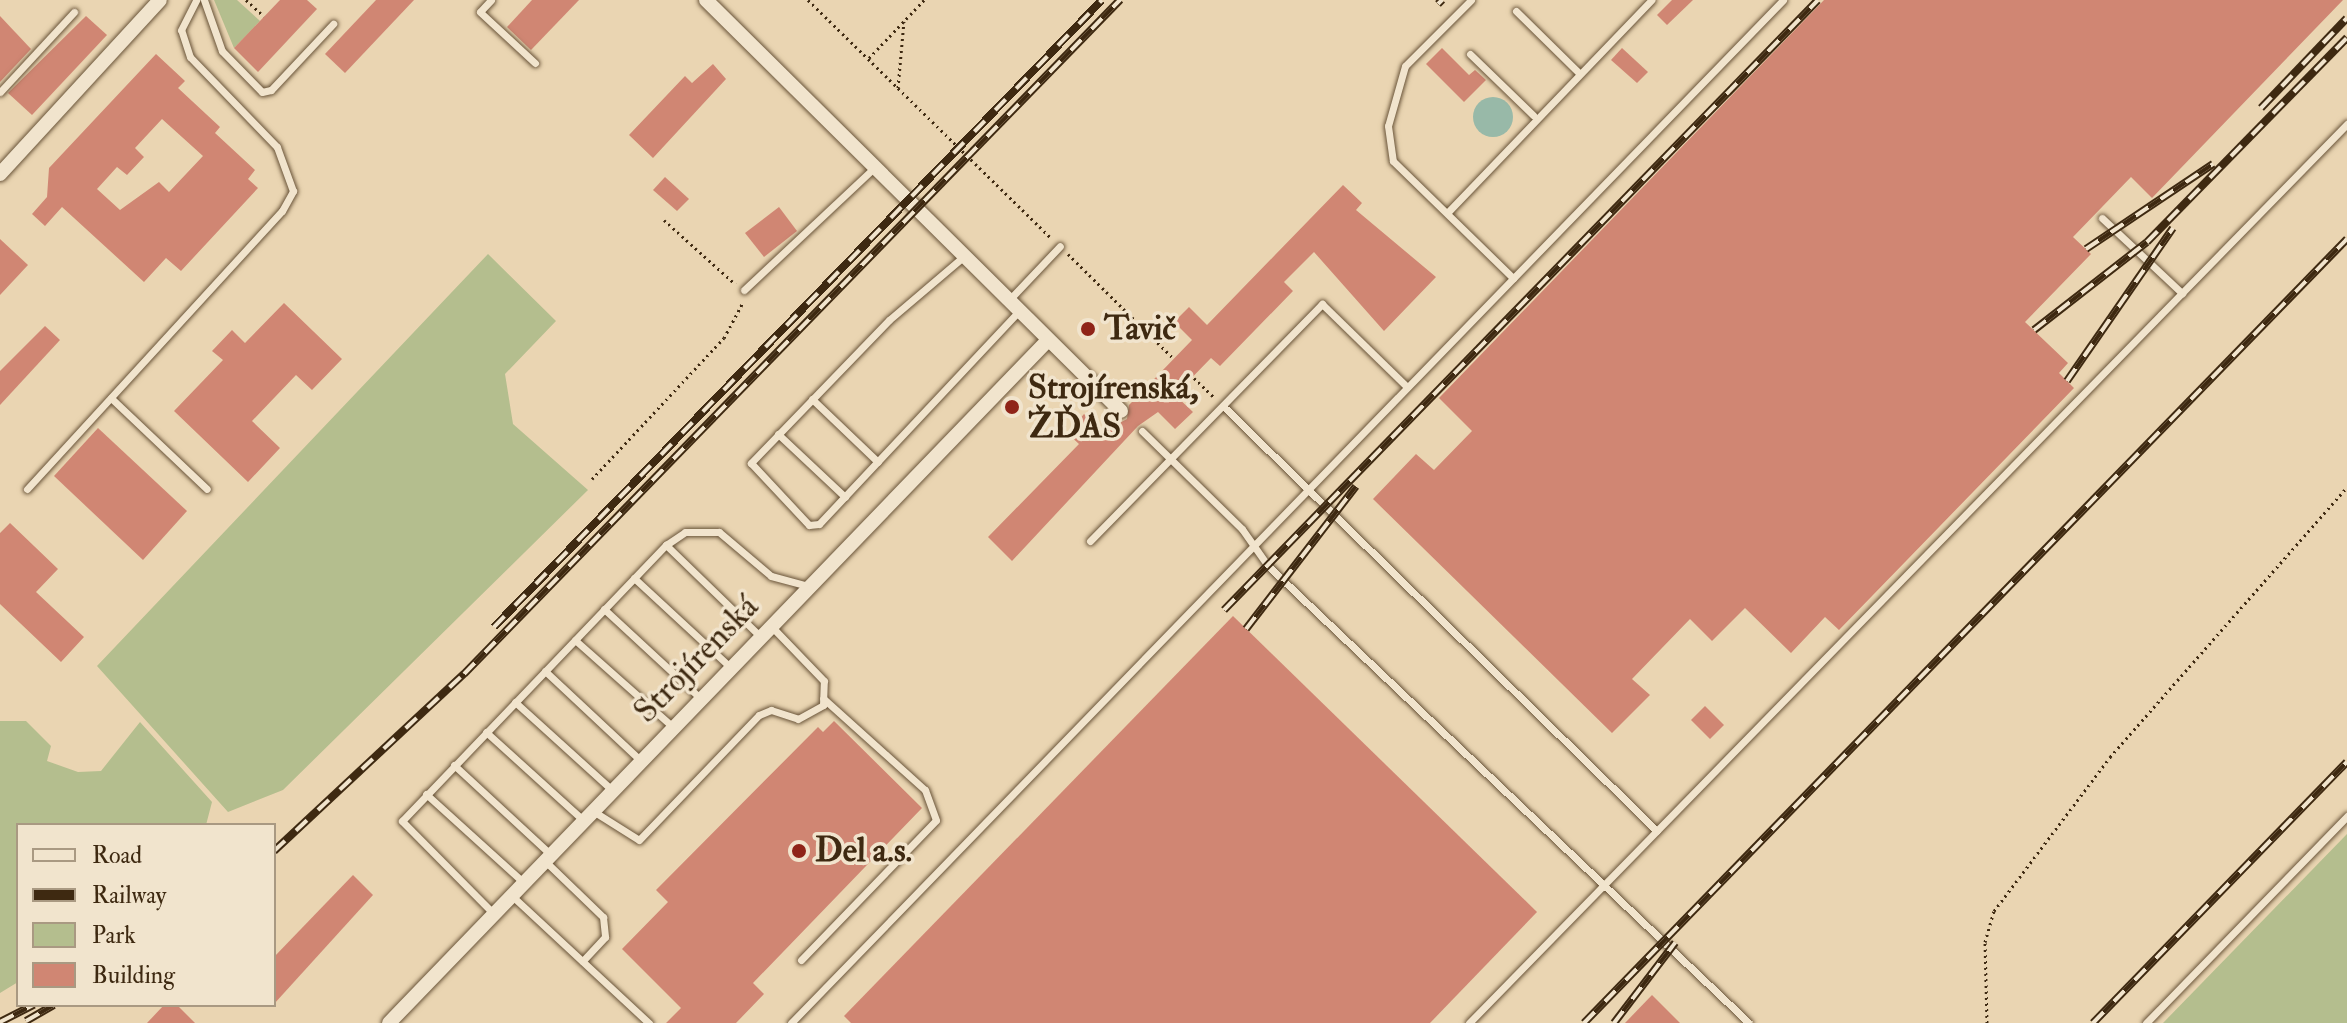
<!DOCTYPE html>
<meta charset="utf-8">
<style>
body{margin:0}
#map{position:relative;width:2347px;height:1023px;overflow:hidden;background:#ead5b2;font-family:"IM FELL Double Pica",serif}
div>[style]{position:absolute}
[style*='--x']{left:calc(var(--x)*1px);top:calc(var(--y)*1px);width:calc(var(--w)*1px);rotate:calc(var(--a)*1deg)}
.green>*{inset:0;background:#b4be8e}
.water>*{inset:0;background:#98b9a8}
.round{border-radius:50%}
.building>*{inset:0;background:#d08673}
.path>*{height:3px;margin-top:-1.5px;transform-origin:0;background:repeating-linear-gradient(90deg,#3e2911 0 2px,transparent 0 6px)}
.roads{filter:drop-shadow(0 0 2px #695439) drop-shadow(0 0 2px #695439)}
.lane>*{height:7px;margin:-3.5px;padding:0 3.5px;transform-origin:3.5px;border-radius:3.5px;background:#f1e4cd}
.street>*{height:14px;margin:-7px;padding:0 7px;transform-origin:7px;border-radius:7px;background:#f1e4cd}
.rail>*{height:8px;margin-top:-4px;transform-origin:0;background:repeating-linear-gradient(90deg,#f1e4cd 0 15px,#3e2911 0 30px);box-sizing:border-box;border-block:2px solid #3e2911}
.dots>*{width:22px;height:22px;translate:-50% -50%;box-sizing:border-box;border:4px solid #f1e4cd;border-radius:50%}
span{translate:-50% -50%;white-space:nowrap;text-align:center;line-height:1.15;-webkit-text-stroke:7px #f1e4cd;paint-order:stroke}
.poi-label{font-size:34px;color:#3e2911;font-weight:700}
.left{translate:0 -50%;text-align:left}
.street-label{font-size:34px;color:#3e2911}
.legend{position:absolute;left:16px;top:823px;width:260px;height:184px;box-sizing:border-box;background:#f1e4cd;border:2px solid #a99982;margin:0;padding:10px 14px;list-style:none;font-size:24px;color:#3e2911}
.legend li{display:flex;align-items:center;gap:16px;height:40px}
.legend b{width:40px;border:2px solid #a99982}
</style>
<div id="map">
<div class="green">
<div style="clip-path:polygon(214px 0,237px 0,260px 21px,234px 48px)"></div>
<div style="clip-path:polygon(488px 254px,556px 321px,505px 374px,513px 424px,588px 490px,283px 790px,228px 812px,97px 666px)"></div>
<div style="clip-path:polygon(0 721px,26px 721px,51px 746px,47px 761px,78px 772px,101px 771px,140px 722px,212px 802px,206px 825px,18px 825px,18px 982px,0 993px)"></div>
<div style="clip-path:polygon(2347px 834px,2347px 1023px,2163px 1023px)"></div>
</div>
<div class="water">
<div class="round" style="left:1473px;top:97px;width:40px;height:40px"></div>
</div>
<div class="building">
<div style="clip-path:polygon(280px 0,307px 0,317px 9px,258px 72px,234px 48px)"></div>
<div style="clip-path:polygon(376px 0,414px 0,345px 73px,325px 54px)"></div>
<div style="clip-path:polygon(532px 0,579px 0,531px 50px,507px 27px)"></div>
<div style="clip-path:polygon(1672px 0,1693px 0,1667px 25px,1657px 15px)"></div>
<div style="clip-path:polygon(1824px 0,2343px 0,2152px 198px,2131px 177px,2073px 237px,2091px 254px,2025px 322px,2068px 363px,2059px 373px,2074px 388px,1839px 630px,1825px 617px,1791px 653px,1745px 608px,1712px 641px,1690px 619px,1632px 679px,1650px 695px,1612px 733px,1373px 499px,1416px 454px,1434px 470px,1472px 431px,1439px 398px)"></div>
<div style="clip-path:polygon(0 16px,31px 49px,0 82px)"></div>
<div style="clip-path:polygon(86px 16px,107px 35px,32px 115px,8px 93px)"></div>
<div style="clip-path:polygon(1442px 48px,1469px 75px,1475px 70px,1486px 80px,1464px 102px,1426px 64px)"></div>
<div style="clip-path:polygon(1622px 48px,1648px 72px,1637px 83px,1611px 60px)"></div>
<div style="clip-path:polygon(evenodd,156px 54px,185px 81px,178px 88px,220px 127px,215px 133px,255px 170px,248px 179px,258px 188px,181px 271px,166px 258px,144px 282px,62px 207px,45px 226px,32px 214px,47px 197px,49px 168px,156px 54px,162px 119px,203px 156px,169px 192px,159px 182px,120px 210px,97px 189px,117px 167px,127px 175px,144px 157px,135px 148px,162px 119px)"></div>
<div style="clip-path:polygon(713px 64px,726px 79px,653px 158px,629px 135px,685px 76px,692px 83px)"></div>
<div style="clip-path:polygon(665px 177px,689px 199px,677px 211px,653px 190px)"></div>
<div style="clip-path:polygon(1343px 185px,1362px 203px,1356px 210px,1436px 277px,1384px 331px,1314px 252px,1284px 282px,1293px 291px,1220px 366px,1211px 358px,1175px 395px,1193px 412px,1175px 429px,1158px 412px,1138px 426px,1012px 561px,988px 537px,1079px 444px,1067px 433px,1084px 414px,1102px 432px,1127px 419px,1129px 405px,1192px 340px,1174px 322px,1189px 307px,1207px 325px)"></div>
<div style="clip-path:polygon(779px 207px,797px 231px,764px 257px,745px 233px)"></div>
<div style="clip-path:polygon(0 239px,28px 265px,0 295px)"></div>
<div style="clip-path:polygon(284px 303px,342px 359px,312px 390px,296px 375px,252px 421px,280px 448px,248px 482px,174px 411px,223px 360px,212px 351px,232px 330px,245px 343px)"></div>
<div style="clip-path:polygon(45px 326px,60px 340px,0 405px,0 371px)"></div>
<div style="clip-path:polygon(98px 428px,187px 511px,143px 560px,54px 476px)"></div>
<div style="clip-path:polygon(10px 523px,58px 569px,36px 592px,84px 637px,61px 662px,0 604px,0 533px)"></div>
<div style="clip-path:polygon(1233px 616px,1537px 912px,1430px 1023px,851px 1023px,844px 1016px)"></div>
<div style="clip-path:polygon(1705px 706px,1724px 725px,1710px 739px,1691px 720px)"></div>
<div style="clip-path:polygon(834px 721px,922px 808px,753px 983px,764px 994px,736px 1023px,666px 1023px,681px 1008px,622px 949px,668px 902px,656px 890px,818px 727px,823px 732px)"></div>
<div style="clip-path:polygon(353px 875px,373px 895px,274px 1004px,274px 957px)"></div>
<div style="clip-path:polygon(1652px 995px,1680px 1023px,1625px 1023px)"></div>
<div style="clip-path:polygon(164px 1005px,177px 1005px,195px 1023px,147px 1023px)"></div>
</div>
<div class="path">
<div style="--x:246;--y:0;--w:24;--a:42"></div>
<div style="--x:808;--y:0;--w:340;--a:44.4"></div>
<div style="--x:869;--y:58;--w:80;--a:-46.5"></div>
<div style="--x:898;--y:88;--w:67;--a:-84.9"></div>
<div style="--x:664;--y:220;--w:96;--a:42"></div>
<div style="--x:1068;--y:254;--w:148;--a:44.7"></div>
<div style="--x:1194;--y:378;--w:28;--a:44"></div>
<div style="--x:592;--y:479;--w:193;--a:-46.9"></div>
<div style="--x:724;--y:338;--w:40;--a:-62"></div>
<div style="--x:1987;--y:1023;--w:81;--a:-91.4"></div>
<div style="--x:1985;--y:942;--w:32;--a:-74"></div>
<div style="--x:1994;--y:911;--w:193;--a:-53"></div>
<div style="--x:2110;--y:757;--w:359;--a:-48.7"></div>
</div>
<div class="roads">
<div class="lane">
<div style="--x:204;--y:0;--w:54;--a:70.6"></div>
<div style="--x:222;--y:51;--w:57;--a:45.7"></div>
<div style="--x:262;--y:92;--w:9;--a:-13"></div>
<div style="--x:271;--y:90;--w:91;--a:-46.8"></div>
<div style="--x:491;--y:0;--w:16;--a:133"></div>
<div style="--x:480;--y:12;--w:75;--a:42.8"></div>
<div style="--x:1471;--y:0;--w:93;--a:135"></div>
<div style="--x:1405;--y:66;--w:62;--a:105.8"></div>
<div style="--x:1388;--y:126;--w:35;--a:82"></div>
<div style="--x:1393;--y:161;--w:168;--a:44.3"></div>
<div style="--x:1516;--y:11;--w:88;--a:44.5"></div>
<div style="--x:1470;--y:54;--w:88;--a:44.1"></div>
<div style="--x:0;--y:92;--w:109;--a:-47.2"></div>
<div style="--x:1448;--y:212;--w:294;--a:-46.2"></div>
<div style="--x:2102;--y:218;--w:110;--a:43.2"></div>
<div style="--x:963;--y:257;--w:97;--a:139.6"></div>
<div style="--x:889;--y:320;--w:199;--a:134"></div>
<div style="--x:751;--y:463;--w:85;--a:46.9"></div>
<div style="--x:809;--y:525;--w:10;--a:-6"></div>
<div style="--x:819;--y:524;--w:292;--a:-46.8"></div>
<div style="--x:744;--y:290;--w:175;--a:-43.2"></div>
<div style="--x:1009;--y:300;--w:74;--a:-46.6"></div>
<div style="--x:111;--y:398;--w:132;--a:43.5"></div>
<div style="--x:812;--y:399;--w:91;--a:43.7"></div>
<div style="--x:1223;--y:406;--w:607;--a:44.4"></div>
<div style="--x:1142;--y:431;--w:140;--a:44.4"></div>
<div style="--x:1242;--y:529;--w:45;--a:54.9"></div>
<div style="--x:1268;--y:566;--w:663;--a:43.53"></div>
<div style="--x:778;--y:434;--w:92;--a:43.2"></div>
<div style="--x:27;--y:489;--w:377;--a:-47.5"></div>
<div style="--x:282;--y:211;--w:23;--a:-61"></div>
<div style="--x:293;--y:191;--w:47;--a:-110"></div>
<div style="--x:277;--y:147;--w:125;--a:-134"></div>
<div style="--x:190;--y:57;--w:28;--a:-108"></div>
<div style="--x:181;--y:30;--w:34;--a:-63"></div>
<div style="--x:1090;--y:541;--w:332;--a:-45.6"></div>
<div style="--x:1322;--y:304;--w:119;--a:44.3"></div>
<div style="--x:666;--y:545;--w:131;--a:44.1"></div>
<div style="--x:634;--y:578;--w:131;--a:42.8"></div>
<div style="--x:604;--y:609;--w:131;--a:42.8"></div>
<div style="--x:575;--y:640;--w:130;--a:41.6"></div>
<div style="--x:545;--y:671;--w:130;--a:43.1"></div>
<div style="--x:515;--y:702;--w:130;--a:42.2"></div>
<div style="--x:486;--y:732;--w:130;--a:42.2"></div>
<div style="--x:454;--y:765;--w:129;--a:42.8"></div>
<div style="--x:426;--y:794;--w:130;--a:42.2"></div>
<div style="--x:593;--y:811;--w:54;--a:32.2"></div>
<div style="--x:639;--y:840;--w:173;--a:-46.2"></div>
<div style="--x:759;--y:715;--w:13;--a:-23"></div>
<div style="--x:771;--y:710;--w:28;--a:18"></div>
<div style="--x:798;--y:719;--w:29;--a:-29"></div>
<div style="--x:823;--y:705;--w:24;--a:-88"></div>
<div style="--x:824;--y:681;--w:76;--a:-133.9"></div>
<div style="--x:545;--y:861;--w:81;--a:44"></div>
<div style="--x:603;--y:917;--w:20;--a:84"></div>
<div style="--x:605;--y:937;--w:33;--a:133"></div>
<div style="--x:510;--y:894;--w:190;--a:42.9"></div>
<div style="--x:492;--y:912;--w:128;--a:-134.7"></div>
<div style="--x:402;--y:821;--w:382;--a:-46.3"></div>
<div style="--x:666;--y:545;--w:23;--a:-34"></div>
<div style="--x:685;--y:532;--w:34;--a:0"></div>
<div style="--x:719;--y:532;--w:68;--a:40.2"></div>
<div style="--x:771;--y:576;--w:39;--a:15"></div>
<div style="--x:801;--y:960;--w:194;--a:-46"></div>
<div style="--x:936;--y:820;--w:32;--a:-110"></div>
<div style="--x:925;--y:790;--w:137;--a:-138"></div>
<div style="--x:791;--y:1023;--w:1425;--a:-45.88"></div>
<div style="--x:1469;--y:1023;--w:1257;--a:-45.68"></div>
<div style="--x:2146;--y:1023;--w:289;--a:-45.8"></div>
</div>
<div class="street">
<div style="--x:706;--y:0;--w:584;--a:44.72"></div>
<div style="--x:0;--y:174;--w:236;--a:-47.4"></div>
<div style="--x:389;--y:1023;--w:949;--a:-46.02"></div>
</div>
</div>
<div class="rail">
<div style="--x:1438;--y:4;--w:6;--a:-45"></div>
<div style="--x:2261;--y:108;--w:124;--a:-46.3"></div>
<div style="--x:2086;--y:249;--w:153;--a:-33.8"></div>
<div style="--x:2034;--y:330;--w:143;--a:-37.9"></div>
<div style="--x:2147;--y:242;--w:286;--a:-45.6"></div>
<div style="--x:2067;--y:381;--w:186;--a:-55.3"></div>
<div style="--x:1224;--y:610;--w:851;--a:-45.76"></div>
<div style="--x:494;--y:627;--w:873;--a:-45.88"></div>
<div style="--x:1246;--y:629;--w:180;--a:-52.4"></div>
<div style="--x:274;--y:851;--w:260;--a:-43"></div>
<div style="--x:464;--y:674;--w:941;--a:-45.78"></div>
<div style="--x:26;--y:1021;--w:32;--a:-30"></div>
<div style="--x:0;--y:1022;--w:38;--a:-27"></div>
<div style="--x:1584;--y:1023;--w:1094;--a:-45.78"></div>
<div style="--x:1614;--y:1023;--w:101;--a:-52.7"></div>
<div style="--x:2093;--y:1023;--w:364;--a:-45.8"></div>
</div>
<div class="dots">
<div style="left:1088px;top:329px;background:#8f2418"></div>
<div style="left:1012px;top:407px;background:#8f2418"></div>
<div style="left:799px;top:851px;background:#8f2418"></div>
</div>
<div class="poi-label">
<span class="left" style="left:1104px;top:329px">Tavič</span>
<span class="left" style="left:1028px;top:407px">Strojírenská,<br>ŽĎAS</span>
<span class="left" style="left:815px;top:851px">Del a.s.</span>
</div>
<div class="street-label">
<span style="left:696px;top:659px;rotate:-46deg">Strojírenská</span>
</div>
<ul class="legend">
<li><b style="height:10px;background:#f1e4cd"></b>Road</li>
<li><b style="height:10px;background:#3e2911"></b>Railway</li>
<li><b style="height:22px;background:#b4be8e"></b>Park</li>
<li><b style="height:22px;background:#d08673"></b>Building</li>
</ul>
</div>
